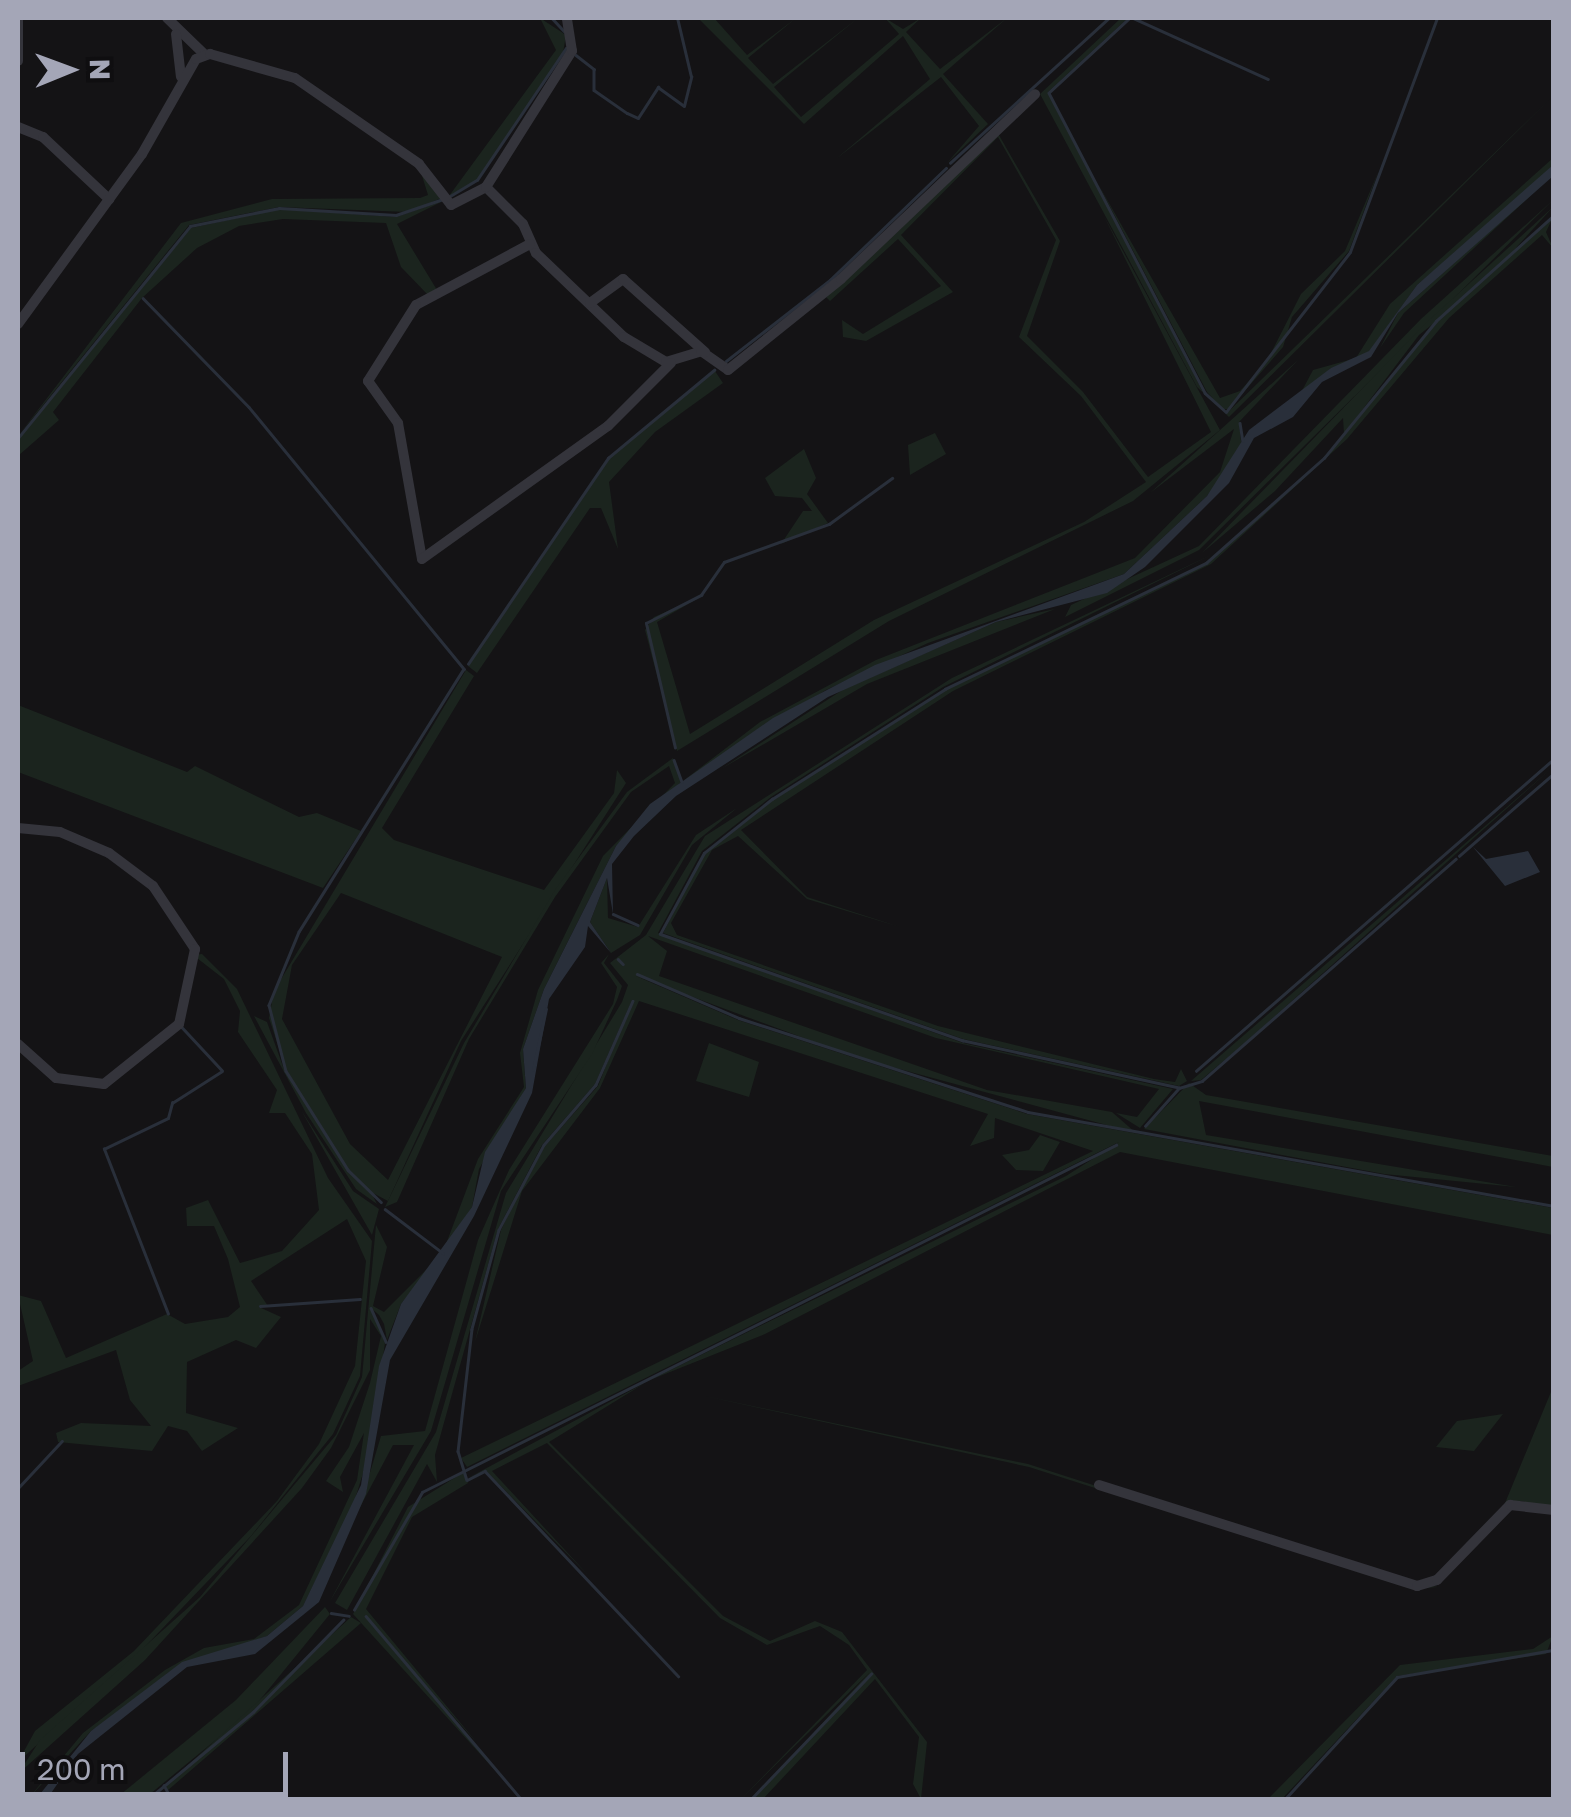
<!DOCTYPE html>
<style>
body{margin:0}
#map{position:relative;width:1571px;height:1817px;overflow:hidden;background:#141315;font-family:"Golos Text",sans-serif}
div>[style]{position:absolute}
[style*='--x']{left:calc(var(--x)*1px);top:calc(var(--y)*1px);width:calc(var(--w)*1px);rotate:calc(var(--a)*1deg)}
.green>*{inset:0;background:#1b241e}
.water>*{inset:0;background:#292f3a}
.stream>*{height:2.5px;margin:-1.25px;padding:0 1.25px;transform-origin:1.25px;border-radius:1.25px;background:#292f3a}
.street>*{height:10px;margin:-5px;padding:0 5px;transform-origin:5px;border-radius:5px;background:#34343b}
span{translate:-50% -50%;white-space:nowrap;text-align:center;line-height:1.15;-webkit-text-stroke:10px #0f0e10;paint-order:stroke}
.frame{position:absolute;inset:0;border:20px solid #a4a6b7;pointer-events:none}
.north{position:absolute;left:20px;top:20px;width:100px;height:100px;-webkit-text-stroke:8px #0f0e10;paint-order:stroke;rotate:89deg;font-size:28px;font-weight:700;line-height:40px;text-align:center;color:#a4a6b7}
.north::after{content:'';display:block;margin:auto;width:35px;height:45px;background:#a4a6b7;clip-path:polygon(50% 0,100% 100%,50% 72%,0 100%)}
.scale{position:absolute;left:20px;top:1752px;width:268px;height:45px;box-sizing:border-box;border:5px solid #a4a6b7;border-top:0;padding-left:12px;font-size:30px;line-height:35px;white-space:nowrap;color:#a4a6b7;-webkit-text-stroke:8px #0f0e10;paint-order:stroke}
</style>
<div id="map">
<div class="green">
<div style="clip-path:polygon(540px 18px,566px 35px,563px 53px,477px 180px,449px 196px,556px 50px)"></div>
<div style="clip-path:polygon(698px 18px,714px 18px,747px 55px,796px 18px,748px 58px,773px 84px,858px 18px,774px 87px,801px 117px,899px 34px,885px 18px,903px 29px,921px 18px,906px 32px,940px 69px,1007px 18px,943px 74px,988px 124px,947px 163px,979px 126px,941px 77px,836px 159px,930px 79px,903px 36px,804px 124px)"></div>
<div style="clip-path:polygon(1121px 18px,1128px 18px,1048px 92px,1204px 394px,1226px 414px,1553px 96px,1229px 417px,1197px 387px,1040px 94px)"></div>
<div style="clip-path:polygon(996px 130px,1060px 241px,1027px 336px,1083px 392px,1148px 477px,1211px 432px,1104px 216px,1220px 430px,1133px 501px,889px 621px,677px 751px,645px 630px,654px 617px,702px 596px,657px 622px,690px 734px,874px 620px,1084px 522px,1146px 482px,1081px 396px,1019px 337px,1056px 240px,998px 137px,901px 235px,953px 292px,866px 341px,843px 337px,842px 320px,863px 334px,941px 286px,898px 239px,830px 301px,825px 296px)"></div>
<div style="clip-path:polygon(1553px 158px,1553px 165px,1540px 181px,1417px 285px,1370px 351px,1343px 368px,1331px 368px,1296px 402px,1313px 370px,1356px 358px,1390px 304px)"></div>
<div style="clip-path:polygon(419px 166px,444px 197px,408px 212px,279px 207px,189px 225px,18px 436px,181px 223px,272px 199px,420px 198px,428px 195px)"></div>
<div style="clip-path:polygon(1379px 170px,1349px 251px,1292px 317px,1283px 347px,1229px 409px,1222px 409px,1207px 392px,1097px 182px,1220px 398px,1240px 391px,1267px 361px,1301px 294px,1345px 251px)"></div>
<div style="clip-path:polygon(1553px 175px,1404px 313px,1380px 348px,1398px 313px)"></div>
<div style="clip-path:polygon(1553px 200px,1199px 550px,1065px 617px,1071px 605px,1199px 546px,1421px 319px)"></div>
<div style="clip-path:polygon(443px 201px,397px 224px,437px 290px,428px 295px,401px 267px,386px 223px,283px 219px,239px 226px,197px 248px,142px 298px,53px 412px,59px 420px,18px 456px,18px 440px,191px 228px,279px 209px,396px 217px)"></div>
<div style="clip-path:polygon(1553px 207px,1484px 283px,1419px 335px,1344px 434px,1343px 418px,1275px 491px,1202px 553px,1427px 322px)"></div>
<div style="clip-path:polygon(1553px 217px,1546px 232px,1553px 248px,1542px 235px,1449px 318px,1347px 439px,1211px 564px,953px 691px,741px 830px,807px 897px,900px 927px,807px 899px,738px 836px,712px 850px,671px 923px,677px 935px,938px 1026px,1154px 1079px,1175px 1082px,1181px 1069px,1187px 1081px,1179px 1086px,963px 1039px,663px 933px,704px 853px,772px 800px,945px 689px,1206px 564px,1325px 458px,1436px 321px)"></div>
<div style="clip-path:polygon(1298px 360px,1239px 422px,1242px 450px,1207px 496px,1124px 574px,928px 643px,826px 690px,683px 781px,760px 722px,876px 660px,1135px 558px,1220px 472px,1234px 429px,1150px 493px)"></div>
<div style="clip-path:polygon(715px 371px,723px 383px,655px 432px,609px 482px,618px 549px,601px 508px,590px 508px,477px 673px,468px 666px,609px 458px)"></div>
<div style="clip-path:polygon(935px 433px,946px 454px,910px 475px,908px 445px)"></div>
<div style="clip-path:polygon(804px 449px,816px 478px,807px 494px,828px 523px,781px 544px,803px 511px,812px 511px,802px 498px,775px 496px,765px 478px)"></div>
<div style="clip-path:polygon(1215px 553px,943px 687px,771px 797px,702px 851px,658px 933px,963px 1043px,1173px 1089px,1140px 1128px,1116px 1113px,1137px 1117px,1159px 1089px,936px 1038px,648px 936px,667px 951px,659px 976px,987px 1090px,1112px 1112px,1136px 1133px,855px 1057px,636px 976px,738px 1020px,1027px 1114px,1553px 1208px,1553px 1235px,1120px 1152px,765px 1334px,650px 1380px,1066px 1176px,1119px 1142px,467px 1467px,461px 1458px,1093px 1151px,995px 1118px,994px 1138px,970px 1146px,988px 1114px,639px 1001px,600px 1088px,522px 1191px,475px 1342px,501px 1230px,520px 1190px,545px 1146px,598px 1086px,633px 998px,595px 1084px,542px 1145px,498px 1229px,435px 1455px,437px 1482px,427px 1464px,347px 1610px,335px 1603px,436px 1432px,506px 1193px,622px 1002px,628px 985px,610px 963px,646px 935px,705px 836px,952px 678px)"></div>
<div style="clip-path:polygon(1055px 609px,867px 684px,721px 769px,844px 689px,996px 622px)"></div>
<div style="clip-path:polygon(evenodd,466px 670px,474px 676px,382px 828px,394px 840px,544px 890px,614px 793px,617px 770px,626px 783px,461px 1041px,388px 1201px,371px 1192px,377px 1204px,356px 1189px,306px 1113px,254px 1016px,267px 1022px,285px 1072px,344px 1163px,286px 1070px,269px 1018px,274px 991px,466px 670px,341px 893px,502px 957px,388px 1180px,350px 1144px,282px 1019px,292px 965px,341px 893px)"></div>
<div style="clip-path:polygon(18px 705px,187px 772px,195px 766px,299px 817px,317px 813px,361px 831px,323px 888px,18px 772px)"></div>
<div style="clip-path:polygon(673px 758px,681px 782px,616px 846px,544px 989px,523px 1049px,526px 1088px,479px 1169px,472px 1207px,443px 1252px,478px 1159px,524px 1087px,520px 1053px,538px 990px,603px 856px,675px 783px,669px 766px,631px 792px,555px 897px,469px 1039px,397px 1202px,385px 1207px,464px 1043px,555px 890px,627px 792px)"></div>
<div style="clip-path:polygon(1553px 767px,1245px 1043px,1201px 1080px,1191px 1081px)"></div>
<div style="clip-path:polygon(737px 808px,692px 845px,640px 935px,611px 953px,590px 922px,607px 878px,608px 918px,638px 927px,696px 835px)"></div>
<div style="clip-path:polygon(202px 954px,237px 989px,328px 1178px,372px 1241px,360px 1376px,333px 1434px,251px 1536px,138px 1654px,18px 1762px,35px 1731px,134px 1651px,277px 1501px,319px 1444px,355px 1366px,366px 1261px,347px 1219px,251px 1281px,268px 1306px,259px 1307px,281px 1317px,256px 1348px,236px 1340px,187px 1362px,186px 1413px,238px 1428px,202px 1451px,187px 1431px,168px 1426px,152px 1451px,58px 1442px,56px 1433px,81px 1423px,151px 1426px,130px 1400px,116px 1350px,18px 1386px,18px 1371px,33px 1361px,18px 1295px,41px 1301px,66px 1358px,167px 1314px,185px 1324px,228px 1317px,240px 1307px,228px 1259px,214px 1226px,187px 1226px,186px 1208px,208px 1200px,240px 1263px,282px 1251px,319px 1210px,312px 1154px,285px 1113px,269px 1113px,277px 1090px,238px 1032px,240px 1011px,224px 979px,193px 955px)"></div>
<div style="clip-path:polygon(609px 954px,604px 963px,622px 986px,617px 1000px,592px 1054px,501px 1191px,431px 1431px,329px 1603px,414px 1445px,393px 1445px,359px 1509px,381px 1436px,425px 1431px,478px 1240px,509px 1170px,613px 1004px,617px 987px,601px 963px)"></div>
<div style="clip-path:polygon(709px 1043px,759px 1062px,749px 1097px,696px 1081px)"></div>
<div style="clip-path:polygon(1189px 1083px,1206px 1095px,1553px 1156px,1553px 1167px,1199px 1101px,1206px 1135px,1516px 1187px,1384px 1174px,1144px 1129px)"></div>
<div style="clip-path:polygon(301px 1110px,353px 1191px,379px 1209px,372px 1235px)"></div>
<div style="clip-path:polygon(1040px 1135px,1060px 1142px,1043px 1171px,1016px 1170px,1002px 1155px,1029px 1150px)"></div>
<div style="clip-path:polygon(376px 1225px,387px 1247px,373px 1306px,384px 1312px,442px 1254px,401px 1304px,387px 1340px,384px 1324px,379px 1315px,371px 1308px,385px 1343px,368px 1457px,352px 1509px,303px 1606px,267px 1636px,169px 1672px,129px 1706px,91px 1731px,28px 1799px,83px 1733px,165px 1670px,204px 1648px,254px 1639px,299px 1605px,357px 1480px,364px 1433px,340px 1477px,343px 1492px,326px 1481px,349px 1447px,370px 1383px,381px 1336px,370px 1319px,370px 1370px,331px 1448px,302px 1488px,145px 1660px,18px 1774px,40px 1740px,200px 1597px,336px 1435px,362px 1377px)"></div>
<div style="clip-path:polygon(645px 1383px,549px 1442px,723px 1616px,770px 1641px,815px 1621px,842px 1632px,927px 1742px,921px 1799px,913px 1784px,919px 1737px,875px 1679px,763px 1799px,752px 1799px,870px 1672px,741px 1799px,867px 1670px,849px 1645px,820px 1626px,767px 1645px,720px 1618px,547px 1443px,492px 1471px,589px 1576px,485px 1470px,468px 1478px)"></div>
<div style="clip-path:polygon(1553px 1387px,1553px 1508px,1521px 1501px,1503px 1508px)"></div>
<div style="clip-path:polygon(700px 1395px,1028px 1464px,1385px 1579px,1438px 1587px,1412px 1589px,1029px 1467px)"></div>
<div style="clip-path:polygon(1503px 1414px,1474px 1451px,1436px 1447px,1457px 1421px)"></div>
<div style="clip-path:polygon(464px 1472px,468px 1483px,412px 1517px,366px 1609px,478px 1744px,365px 1617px,521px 1799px,353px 1614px,408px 1507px)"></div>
<div style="clip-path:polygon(325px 1607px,330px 1614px,251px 1711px,144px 1799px,115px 1799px,236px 1700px)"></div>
<div style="clip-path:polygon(351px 1617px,361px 1623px,167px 1791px,166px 1785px)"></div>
<div style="clip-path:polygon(1553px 1636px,1546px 1654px,1397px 1676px,1282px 1799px,1268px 1799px,1400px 1665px,1533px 1649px)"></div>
</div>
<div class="water">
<div style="clip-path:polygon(1553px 165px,1552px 177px,1398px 313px,1371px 357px,1322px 382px,1293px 417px,1254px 438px,1229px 483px,1145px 567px,1107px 593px,996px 622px,828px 697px,676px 796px,634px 836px,612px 864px,613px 914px,607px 878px,590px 922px,611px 953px,588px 926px,585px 947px,549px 999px,532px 1093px,474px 1216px,390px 1360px,366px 1494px,319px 1602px,255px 1654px,187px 1667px,78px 1754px,47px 1799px,36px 1799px,91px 1731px,182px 1662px,267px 1636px,303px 1606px,361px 1485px,379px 1366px,401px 1304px,472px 1207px,485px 1152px,526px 1088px,523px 1049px,544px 989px,616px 846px,650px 804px,773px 718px,875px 665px,1124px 574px,1207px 496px,1249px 430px,1331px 368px,1369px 351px,1417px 285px)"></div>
<div style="clip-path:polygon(1473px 847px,1486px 859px,1528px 851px,1540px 872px,1505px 886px)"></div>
</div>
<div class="stream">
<div style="--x:552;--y:18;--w:18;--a:47"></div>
<div style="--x:1130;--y:18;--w:110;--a:137.2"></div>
<div style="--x:1049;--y:93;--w:338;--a:62.5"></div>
<div style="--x:1205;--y:393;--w:28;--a:42"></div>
<div style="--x:1226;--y:412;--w:202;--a:-52.2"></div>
<div style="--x:1350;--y:252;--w:250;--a:-69.6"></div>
<div style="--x:1133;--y:18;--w:148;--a:24.3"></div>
<div style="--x:576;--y:55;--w:23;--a:38"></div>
<div style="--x:594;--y:69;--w:21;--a:90"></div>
<div style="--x:594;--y:90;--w:40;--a:34.9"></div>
<div style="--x:627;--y:113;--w:12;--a:24"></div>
<div style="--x:638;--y:118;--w:37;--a:-57"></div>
<div style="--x:658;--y:87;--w:32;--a:36"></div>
<div style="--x:684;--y:106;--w:30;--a:-76"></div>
<div style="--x:691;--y:77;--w:61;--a:-103.3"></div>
<div style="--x:950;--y:163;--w:215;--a:-42.4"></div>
<div style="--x:450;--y:196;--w:31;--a:-31"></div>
<div style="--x:477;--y:180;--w:159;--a:-56"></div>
<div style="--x:143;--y:298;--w:152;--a:45.8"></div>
<div style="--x:249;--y:407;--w:339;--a:50.6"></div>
<div style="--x:464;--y:669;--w:310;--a:122.1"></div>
<div style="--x:299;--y:932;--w:79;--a:112.3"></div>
<div style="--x:269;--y:1005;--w:68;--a:75.6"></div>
<div style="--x:286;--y:1071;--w:117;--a:57.9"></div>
<div style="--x:348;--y:1170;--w:46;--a:44.1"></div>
<div style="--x:726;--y:361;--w:132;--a:-37.9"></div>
<div style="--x:830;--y:280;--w:161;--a:-44"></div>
<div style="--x:1240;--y:423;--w:18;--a:81"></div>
<div style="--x:18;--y:438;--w:273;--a:-50.9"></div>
<div style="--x:190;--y:226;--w:91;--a:-11.4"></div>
<div style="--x:279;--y:208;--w:117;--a:3.4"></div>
<div style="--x:396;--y:215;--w:50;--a:-18.8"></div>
<div style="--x:468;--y:664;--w:249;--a:-55.8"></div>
<div style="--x:608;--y:458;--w:138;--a:-39.7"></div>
<div style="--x:675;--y:748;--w:128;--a:-103.1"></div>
<div style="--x:646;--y:623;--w:62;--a:-27"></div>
<div style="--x:701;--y:595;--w:40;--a:-55.1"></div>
<div style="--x:724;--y:562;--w:112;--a:-19.9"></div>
<div style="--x:829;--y:524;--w:78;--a:-36.1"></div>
<div style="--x:674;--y:760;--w:23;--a:70"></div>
<div style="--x:1459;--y:856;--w:126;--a:-41.1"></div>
<div style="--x:613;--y:914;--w:27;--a:24"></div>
<div style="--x:618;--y:959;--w:7;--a:45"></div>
<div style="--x:637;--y:974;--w:111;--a:23.3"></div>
<div style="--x:739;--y:1018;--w:304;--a:18"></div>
<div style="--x:1028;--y:1112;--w:534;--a:10.13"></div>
<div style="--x:633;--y:1001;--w:92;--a:113.8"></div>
<div style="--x:596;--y:1085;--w:79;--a:130.9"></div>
<div style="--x:544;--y:1145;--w:96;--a:117.9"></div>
<div style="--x:499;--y:1230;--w:103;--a:105.3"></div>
<div style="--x:472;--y:1329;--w:123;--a:96.5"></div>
<div style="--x:458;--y:1451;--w:30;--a:73"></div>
<div style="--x:467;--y:1480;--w:20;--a:-27"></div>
<div style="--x:485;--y:1471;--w:282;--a:46.7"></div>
<div style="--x:533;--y:1070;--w:62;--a:-78"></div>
<div style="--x:1196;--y:1071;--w:475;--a:-41.1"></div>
<div style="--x:1179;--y:1088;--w:221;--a:-167.7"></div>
<div style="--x:963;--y:1041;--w:321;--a:-160.6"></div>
<div style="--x:660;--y:934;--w:92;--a:-61.5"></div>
<div style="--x:704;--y:853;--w:87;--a:-38.5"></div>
<div style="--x:772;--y:799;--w:205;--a:-32.4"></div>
<div style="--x:945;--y:689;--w:290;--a:-25.8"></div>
<div style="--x:1206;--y:563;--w:158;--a:-41.7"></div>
<div style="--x:1324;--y:458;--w:177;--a:-50.7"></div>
<div style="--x:1436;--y:321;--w:159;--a:-41.9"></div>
<div style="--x:1145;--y:1126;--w:51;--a:-48.2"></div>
<div style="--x:1179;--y:1088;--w:24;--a:-17"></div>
<div style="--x:1202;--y:1081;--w:337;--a:-41.2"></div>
<div style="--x:385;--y:1209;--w:73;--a:37.2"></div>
<div style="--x:260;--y:1306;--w:100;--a:-4"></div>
<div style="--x:371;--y:1308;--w:37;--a:66"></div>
<div style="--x:168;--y:1314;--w:177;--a:-111.2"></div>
<div style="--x:104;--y:1149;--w:71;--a:-25.8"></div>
<div style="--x:168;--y:1118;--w:16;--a:-75"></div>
<div style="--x:172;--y:1103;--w:59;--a:-32.6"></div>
<div style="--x:222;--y:1071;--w:59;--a:-132.9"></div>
<div style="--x:1554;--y:1463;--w:30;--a:90"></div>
<div style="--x:18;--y:1488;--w:64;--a:-46.9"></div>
<div style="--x:354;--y:1610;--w:136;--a:-60"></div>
<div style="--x:422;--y:1492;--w:776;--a:-26.57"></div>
<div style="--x:331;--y:1613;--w:18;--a:9"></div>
<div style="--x:366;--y:1616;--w:241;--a:49.7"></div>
<div style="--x:164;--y:1785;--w:17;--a:62"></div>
<div style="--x:147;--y:1800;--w:138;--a:-39.7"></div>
<div style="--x:253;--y:1712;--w:129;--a:-45.6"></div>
<div style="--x:750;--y:1800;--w:175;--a:-46.2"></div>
<div style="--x:1284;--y:1800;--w:167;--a:-47.4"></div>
<div style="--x:1397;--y:1677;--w:159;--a:-9.8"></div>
</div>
<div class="street">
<div style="--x:167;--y:18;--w:53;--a:44.2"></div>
<div style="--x:176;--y:34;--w:43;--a:83.4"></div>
<div style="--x:18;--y:61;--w:43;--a:-90"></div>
<div style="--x:18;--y:127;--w:27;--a:22"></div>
<div style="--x:43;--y:137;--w:91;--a:43.2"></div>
<div style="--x:486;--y:187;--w:52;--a:45"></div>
<div style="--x:523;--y:224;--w:32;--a:66"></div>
<div style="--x:536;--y:253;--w:122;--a:43.7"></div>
<div style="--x:624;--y:337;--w:49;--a:30.8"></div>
<div style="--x:666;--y:362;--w:37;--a:-17"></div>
<div style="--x:701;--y:351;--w:33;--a:35"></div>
<div style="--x:728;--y:370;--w:145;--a:-38.8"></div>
<div style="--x:841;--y:279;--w:268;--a:-43.6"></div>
<div style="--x:530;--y:244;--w:129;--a:151.8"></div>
<div style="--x:416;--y:305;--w:90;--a:122.3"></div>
<div style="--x:368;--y:381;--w:52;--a:54.5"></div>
<div style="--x:398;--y:423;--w:138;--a:80"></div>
<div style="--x:422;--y:559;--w:229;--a:-35.6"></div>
<div style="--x:608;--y:426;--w:89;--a:-45"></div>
<div style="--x:590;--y:303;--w:41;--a:-36"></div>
<div style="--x:623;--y:279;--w:110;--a:41.7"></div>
<div style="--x:18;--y:324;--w:210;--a:-53.9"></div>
<div style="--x:142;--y:154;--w:109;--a:-60.4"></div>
<div style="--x:196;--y:59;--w:15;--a:-20"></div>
<div style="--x:210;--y:54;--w:88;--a:15.8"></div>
<div style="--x:295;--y:78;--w:151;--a:34.7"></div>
<div style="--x:419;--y:164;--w:52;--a:52"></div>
<div style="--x:451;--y:205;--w:39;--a:-27"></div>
<div style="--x:486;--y:187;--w:161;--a:-57.7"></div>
<div style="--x:572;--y:51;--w:33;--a:-99"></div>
<div style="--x:18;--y:828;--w:42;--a:5.4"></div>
<div style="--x:60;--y:832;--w:53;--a:23.2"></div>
<div style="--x:109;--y:853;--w:55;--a:36.9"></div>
<div style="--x:153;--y:886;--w:76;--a:56.3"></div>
<div style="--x:195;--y:949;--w:77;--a:102"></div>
<div style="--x:179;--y:1024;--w:96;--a:141.3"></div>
<div style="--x:104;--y:1084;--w:48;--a:-172.9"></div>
<div style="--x:56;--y:1078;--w:51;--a:-138.2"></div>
<div style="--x:1099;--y:1485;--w:334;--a:17.6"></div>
<div style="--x:1417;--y:1586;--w:21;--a:-17"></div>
<div style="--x:1437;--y:1580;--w:105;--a:-45.8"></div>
<div style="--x:1510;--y:1505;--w:44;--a:6.5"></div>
</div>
<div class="frame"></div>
<div class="north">N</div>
<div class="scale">200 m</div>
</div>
